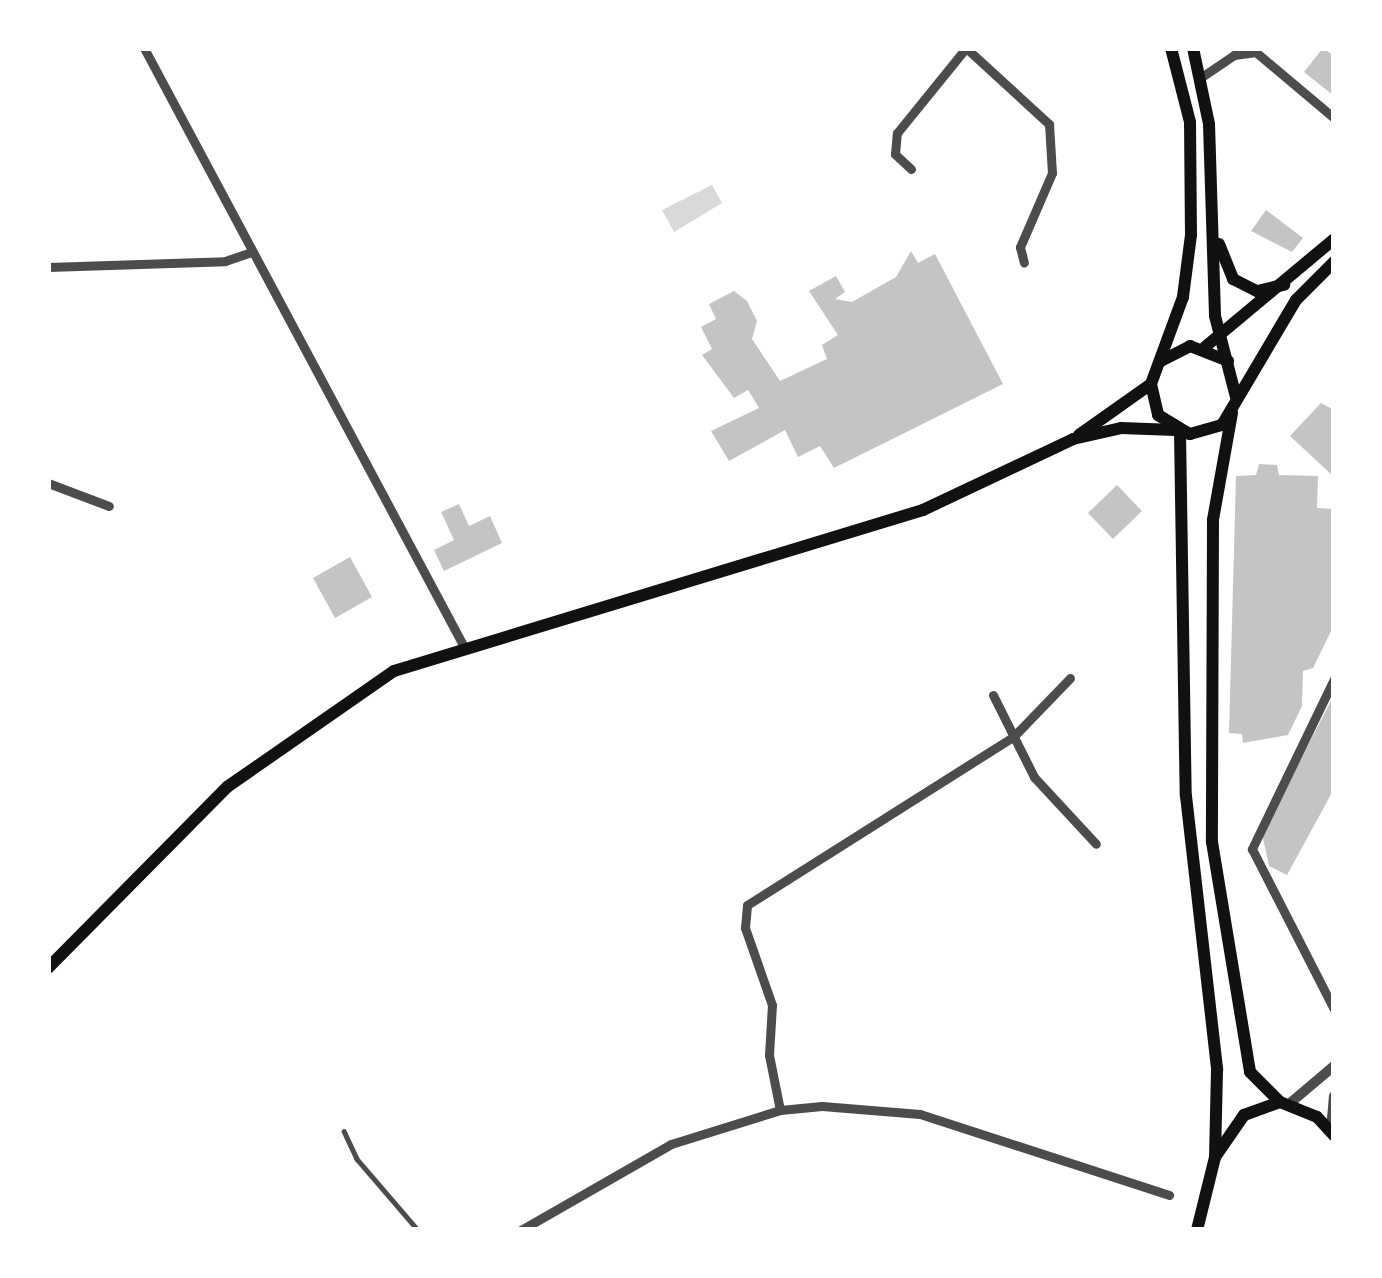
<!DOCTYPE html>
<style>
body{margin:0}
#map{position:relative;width:1382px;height:1278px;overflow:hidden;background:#fff;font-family:"Titillium Web",sans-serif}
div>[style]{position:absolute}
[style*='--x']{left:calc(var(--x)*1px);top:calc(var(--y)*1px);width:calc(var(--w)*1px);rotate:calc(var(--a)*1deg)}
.water>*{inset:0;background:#d9d9d9}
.building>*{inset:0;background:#c4c4c4}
.service>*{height:4.5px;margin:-2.25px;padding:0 2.25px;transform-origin:2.25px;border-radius:2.25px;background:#4c4c4c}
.minor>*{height:9px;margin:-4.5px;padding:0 4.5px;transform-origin:4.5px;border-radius:4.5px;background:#4c4c4c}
.tertiary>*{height:10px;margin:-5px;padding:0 5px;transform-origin:5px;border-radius:5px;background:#4c4c4c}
.secondary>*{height:12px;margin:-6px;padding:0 6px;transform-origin:6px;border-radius:6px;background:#111}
span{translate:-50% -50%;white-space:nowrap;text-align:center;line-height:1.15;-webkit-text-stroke:12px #fff;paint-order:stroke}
.frame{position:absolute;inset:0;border:51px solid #fff;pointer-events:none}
</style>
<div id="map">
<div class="water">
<div style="clip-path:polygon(712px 185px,722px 203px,674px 232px,662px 210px)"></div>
</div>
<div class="building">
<div style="clip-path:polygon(1323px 48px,1334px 56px,1334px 96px,1304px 72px)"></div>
<div style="clip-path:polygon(1266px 210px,1303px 238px,1292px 252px,1251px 231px)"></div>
<div style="clip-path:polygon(911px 251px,918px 263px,935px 254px,1003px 384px,834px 468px,820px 446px,798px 457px,785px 430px,729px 461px,711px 431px,759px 408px,748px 390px,734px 398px,702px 355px,712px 349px,701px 327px,716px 319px,709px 304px,734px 291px,747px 301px,757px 321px,752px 339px,780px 381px,827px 359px,822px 345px,838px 335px,809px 291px,836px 276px,845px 292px,835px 299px,852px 302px,896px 277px)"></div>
<div style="clip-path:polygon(1321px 403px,1334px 410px,1334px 477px,1290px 436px)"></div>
<div style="clip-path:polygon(1259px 464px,1277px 465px,1279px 475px,1318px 476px,1317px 508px,1334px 509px,1334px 625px,1313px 668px,1303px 671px,1302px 706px,1288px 735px,1243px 743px,1242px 734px,1229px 733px,1236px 476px,1256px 475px)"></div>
<div style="clip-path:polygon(1117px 485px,1142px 511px,1113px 539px,1088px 513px)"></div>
<div style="clip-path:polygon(459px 504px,469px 526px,490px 516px,502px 543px,444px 571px,434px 550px,454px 540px,441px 512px)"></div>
<div style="clip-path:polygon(350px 557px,372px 597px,335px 618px,313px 578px)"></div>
<div style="clip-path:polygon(1334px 695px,1334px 789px,1287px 875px,1269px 866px,1262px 834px)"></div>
</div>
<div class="service">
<div style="--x:344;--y:1131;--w:31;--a:65"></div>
<div style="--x:357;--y:1159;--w:94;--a:49.3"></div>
</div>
<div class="minor">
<div style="--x:144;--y:48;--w:677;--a:61.88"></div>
<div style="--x:966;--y:48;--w:113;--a:42.5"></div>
<div style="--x:1049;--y:124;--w:49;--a:86.5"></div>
<div style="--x:1052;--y:173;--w:81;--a:113.4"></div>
<div style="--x:1020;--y:247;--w:16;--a:76"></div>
<div style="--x:1251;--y:48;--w:109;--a:40.1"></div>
<div style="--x:1203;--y:76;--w:37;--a:-34"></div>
<div style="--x:1234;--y:55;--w:22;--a:-8"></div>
<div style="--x:911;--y:169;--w:22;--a:-137"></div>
<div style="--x:895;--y:154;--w:21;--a:-85"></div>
<div style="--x:897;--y:133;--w:108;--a:-51"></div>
<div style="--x:48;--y:267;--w:177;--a:-1.9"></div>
<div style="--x:225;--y:261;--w:28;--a:-19"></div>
<div style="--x:48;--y:483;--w:65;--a:20.7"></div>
<div style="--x:1334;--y:679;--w:189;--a:115.8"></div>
<div style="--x:1252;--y:849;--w:180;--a:62.9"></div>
<div style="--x:993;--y:695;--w:92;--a:63.4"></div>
<div style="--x:1034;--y:777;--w:91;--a:47.2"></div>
<div style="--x:780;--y:1110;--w:56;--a:-101.3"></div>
<div style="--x:769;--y:1055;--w:50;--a:-86.6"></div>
<div style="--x:772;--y:1005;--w:82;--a:-109.3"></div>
<div style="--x:745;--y:928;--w:23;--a:-85"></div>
<div style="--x:747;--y:905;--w:315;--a:-32.3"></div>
<div style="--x:1013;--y:737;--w:82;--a:-46"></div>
<div style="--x:521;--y:1230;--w:173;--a:-29.8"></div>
<div style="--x:671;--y:1144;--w:114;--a:-17.3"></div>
<div style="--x:780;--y:1110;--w:42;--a:-5.4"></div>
<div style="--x:822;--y:1106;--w:98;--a:4.7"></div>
<div style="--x:920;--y:1114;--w:262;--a:18"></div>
</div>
<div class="tertiary">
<div style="--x:1289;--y:1104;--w:59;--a:-40.2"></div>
<div style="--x:1331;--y:1130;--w:34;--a:-85"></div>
</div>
<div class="secondary">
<div style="--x:1171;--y:48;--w:76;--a:75.6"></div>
<div style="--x:1190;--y:122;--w:113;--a:89.5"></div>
<div style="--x:1191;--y:235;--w:63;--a:97.4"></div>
<div style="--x:1183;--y:297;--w:93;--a:110.2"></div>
<div style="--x:1151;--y:384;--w:32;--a:77"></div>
<div style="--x:1158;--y:415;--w:37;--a:31"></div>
<div style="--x:1190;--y:434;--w:33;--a:-16"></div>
<div style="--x:1222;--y:425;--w:145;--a:-59.4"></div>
<div style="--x:1296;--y:300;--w:54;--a:-45"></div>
<div style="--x:1193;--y:48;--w:78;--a:78.1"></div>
<div style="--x:1209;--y:124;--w:192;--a:88.2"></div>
<div style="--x:1215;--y:316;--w:84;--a:75.5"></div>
<div style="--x:1219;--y:244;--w:38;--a:68"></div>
<div style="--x:1233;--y:279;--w:27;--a:27"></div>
<div style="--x:1257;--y:291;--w:28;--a:-13"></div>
<div style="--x:1205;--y:347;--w:168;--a:-39.9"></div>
<div style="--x:1161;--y:361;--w:33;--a:-27"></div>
<div style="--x:1190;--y:346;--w:41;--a:21.5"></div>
<div style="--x:1232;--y:413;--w:109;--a:100.1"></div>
<div style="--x:1213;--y:520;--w:322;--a:90.2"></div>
<div style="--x:1212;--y:842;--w:233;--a:80.6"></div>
<div style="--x:1250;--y:1072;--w:42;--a:45"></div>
<div style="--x:1180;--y:432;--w:364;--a:89.1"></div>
<div style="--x:1186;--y:796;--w:276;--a:83.5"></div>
<div style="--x:1217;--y:1070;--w:87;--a:91.3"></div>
<div style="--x:1079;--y:435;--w:88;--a:-35.3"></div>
<div style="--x:48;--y:968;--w:255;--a:-45.3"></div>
<div style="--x:227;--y:787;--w:203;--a:-34.8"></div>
<div style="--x:394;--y:671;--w:553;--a:-16.93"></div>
<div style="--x:923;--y:510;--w:166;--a:-25.3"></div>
<div style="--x:1073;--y:439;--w:49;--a:-12.9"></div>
<div style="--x:1121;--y:428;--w:54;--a:2.1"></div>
<div style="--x:1197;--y:1230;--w:75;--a:-76.1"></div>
<div style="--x:1215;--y:1157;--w:51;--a:-55.4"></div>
<div style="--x:1244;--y:1115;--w:38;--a:-20"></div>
<div style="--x:1280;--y:1102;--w:40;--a:22"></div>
<div style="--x:1317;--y:1117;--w:25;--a:47"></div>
</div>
<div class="frame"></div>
</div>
